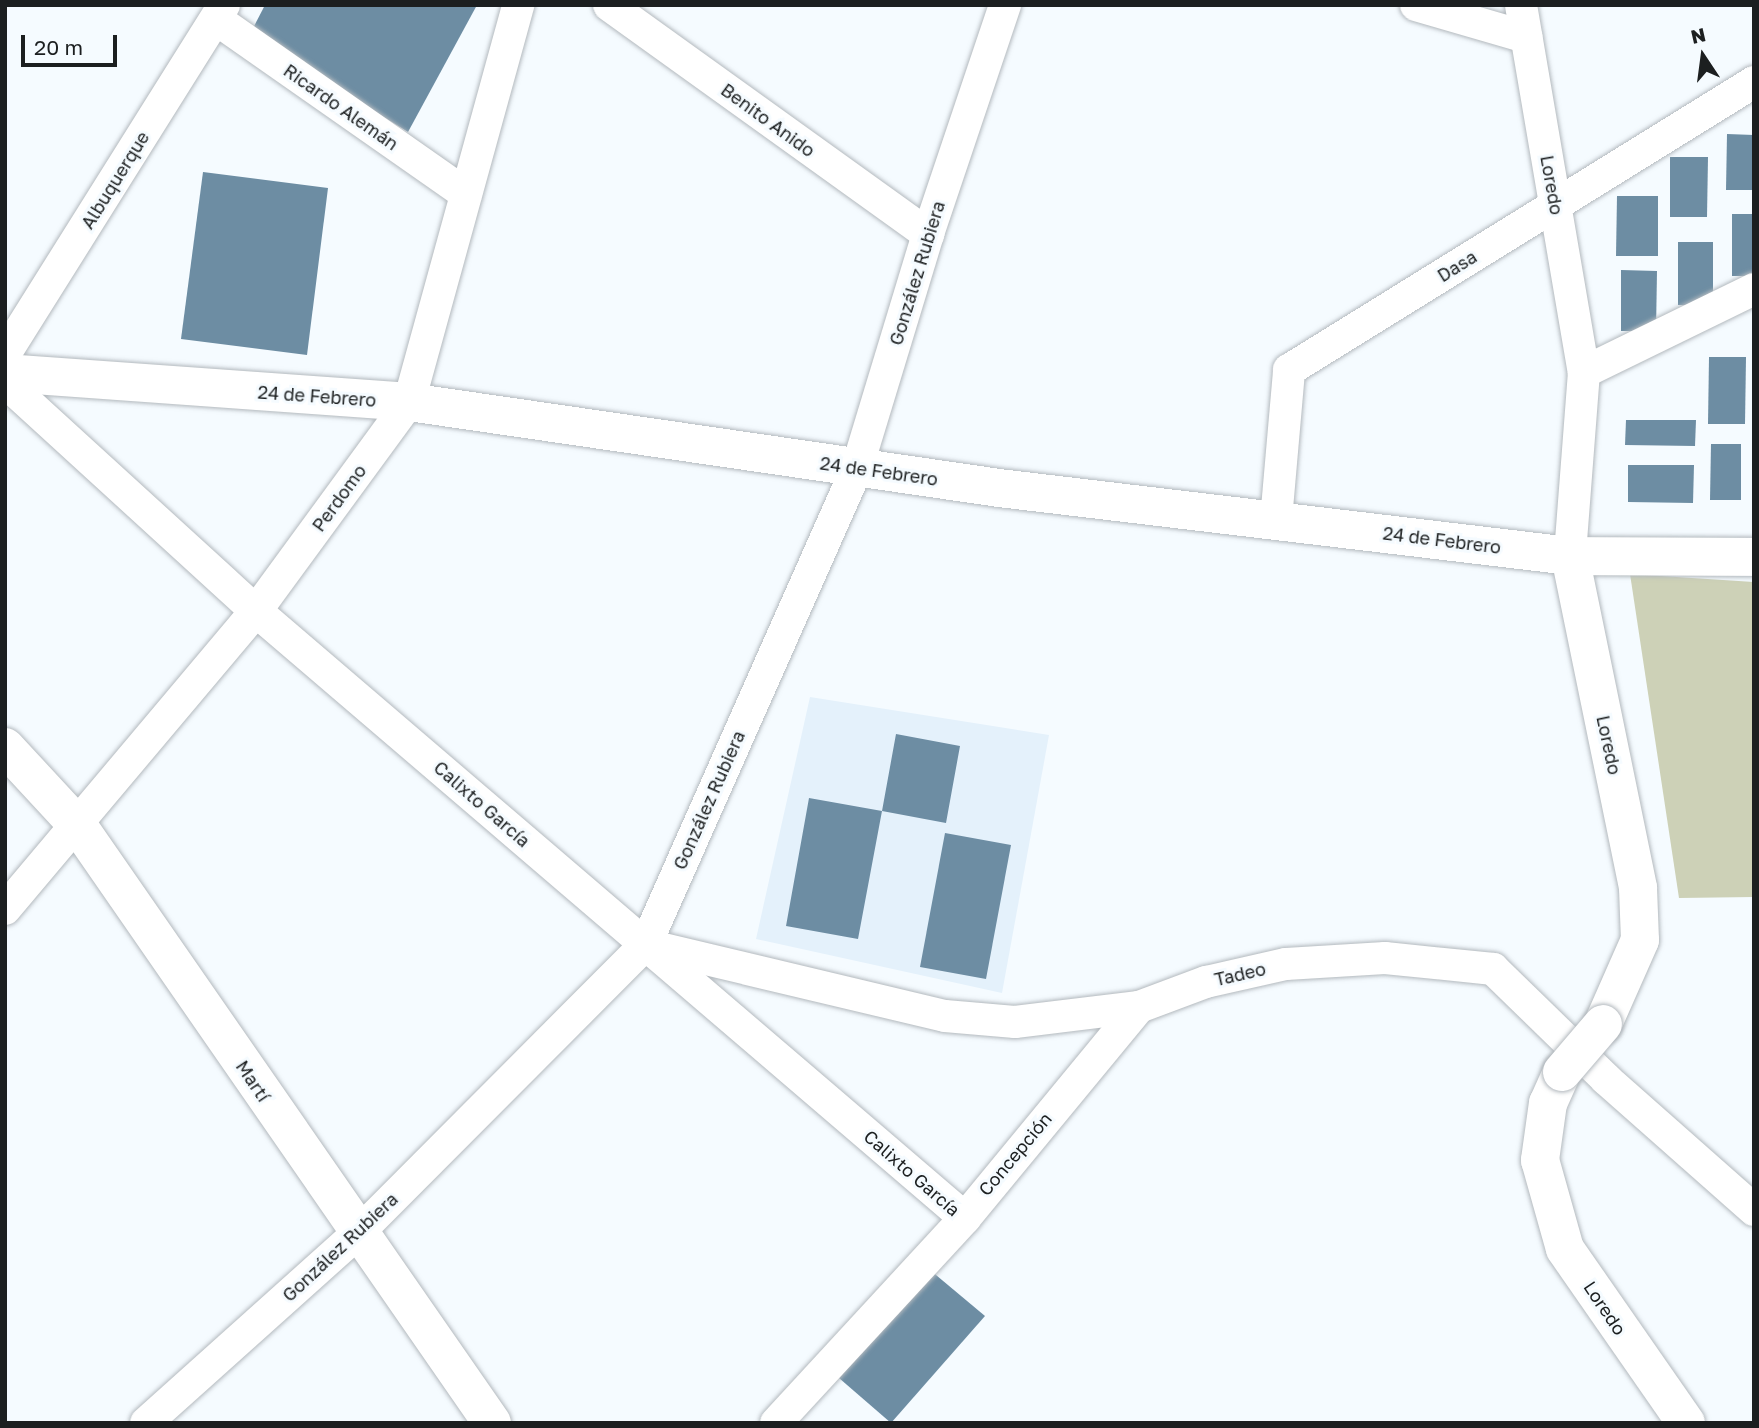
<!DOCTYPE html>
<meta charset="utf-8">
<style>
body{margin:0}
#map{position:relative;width:1759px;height:1428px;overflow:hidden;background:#f5fbff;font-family:"Golos Text",sans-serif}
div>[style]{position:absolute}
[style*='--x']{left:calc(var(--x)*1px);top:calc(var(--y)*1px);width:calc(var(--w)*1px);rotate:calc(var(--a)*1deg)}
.built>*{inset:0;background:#e4f1fb}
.green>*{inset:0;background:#cdd1b7}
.building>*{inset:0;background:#6d8da3}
.roads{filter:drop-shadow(0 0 2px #b3b9be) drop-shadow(0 0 2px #b3b9be)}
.minor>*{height:32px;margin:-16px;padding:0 16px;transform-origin:16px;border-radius:16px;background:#fff}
.major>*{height:38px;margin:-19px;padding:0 19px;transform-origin:19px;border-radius:19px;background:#fff}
.bridges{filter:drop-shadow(0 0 2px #b3b9be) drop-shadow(0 0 2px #b3b9be)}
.major-bridge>*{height:38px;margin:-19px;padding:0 19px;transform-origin:19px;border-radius:19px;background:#fff}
span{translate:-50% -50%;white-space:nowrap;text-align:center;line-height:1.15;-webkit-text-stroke:6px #f5fbff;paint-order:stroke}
.street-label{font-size:18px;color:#1c1f20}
.frame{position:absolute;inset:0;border:7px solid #1c1f20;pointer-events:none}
.north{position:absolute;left:1668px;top:21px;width:70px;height:70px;-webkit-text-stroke:5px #f5fbff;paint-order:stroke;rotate:347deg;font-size:19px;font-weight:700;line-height:28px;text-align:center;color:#1c1f20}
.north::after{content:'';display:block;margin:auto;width:24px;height:32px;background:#1c1f20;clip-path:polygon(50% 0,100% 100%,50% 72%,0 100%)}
.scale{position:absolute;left:21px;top:35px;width:96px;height:32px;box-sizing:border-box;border:4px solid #1c1f20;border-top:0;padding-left:9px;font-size:21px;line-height:24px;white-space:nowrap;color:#1c1f20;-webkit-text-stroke:5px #f5fbff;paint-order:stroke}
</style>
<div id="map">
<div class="built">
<div style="clip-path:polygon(810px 697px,1049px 735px,1002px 993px,756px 939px)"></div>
</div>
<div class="green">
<div style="clip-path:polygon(1630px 574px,1754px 582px,1754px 897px,1679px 898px)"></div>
</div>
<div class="building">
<div style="clip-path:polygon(265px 5px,477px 5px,408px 132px,250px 34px)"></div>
<div style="clip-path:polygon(1727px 134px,1754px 135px,1754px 190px,1726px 190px)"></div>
<div style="clip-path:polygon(1670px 157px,1708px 157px,1707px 217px,1670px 217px)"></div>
<div style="clip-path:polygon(203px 172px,328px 188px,307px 355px,181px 339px)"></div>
<div style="clip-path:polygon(1617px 196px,1658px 196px,1658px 256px,1616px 256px)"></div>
<div style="clip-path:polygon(1732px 214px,1754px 214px,1754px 276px,1732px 276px)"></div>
<div style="clip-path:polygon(1678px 242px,1713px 242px,1713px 306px,1678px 305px)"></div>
<div style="clip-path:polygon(1621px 270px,1657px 271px,1656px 331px,1621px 331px)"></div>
<div style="clip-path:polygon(1709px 357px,1746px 357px,1745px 424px,1708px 424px)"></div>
<div style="clip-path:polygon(1626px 420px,1696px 420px,1695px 446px,1625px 445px)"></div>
<div style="clip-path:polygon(1711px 444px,1741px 444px,1741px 500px,1710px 500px)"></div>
<div style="clip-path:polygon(1628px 465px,1694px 465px,1693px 503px,1628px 502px)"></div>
<div style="clip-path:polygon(896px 734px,960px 746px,946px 823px,882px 811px,858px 939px,786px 926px,809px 798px,882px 811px)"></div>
<div style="clip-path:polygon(945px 833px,1011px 845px,986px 979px,920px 967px)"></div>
<div style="clip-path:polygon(930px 1270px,985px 1316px,891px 1423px,839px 1378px)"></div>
</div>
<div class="roads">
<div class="minor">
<div style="--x:609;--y:5;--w:393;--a:35.7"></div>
<div style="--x:1416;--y:5;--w:115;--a:16.2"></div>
<div style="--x:1521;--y:5;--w:372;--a:80.3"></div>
<div style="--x:1584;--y:372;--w:185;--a:94.4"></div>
<div style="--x:216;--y:19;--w:305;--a:35"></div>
<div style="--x:5;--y:354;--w:412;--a:-57.9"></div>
<div style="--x:1584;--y:372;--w:189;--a:-26"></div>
<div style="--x:5;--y:382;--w:340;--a:42.4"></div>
<div style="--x:256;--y:611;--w:933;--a:40.57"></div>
<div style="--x:1276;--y:520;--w:151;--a:-85"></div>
<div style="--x:1289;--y:370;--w:547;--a:-31.77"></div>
<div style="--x:5;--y:909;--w:390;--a:-49.9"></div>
<div style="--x:256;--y:611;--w:259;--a:-53.8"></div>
<div style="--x:409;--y:402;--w:412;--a:-74.6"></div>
<div style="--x:651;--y:946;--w:302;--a:13.4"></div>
<div style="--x:945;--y:1016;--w:70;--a:4.9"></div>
<div style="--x:1015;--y:1022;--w:125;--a:-6.9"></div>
<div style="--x:1139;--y:1007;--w:72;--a:-20.5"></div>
<div style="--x:1206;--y:982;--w:82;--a:-12.7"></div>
<div style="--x:1286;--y:964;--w:99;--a:-3.5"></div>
<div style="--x:1385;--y:958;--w:109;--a:5.8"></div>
<div style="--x:1493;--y:969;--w:158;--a:44.2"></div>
<div style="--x:1606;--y:1079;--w:198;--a:41.5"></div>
<div style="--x:146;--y:1423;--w:283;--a:-41.9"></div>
<div style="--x:357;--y:1234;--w:409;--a:-45.1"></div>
<div style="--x:646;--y:944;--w:521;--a:-66.09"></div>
<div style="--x:857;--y:468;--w:245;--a:-73.1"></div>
<div style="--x:928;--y:234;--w:242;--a:-71.4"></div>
<div style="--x:776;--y:1423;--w:279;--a:-47.3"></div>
<div style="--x:965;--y:1218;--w:273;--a:-50.5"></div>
</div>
<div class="major">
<div style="--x:5;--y:373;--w:405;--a:4.1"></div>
<div style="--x:409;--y:402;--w:596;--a:8.29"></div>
<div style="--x:999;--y:488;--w:575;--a:6.79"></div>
<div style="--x:1570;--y:556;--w:184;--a:0.3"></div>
<div style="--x:1570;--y:556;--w:339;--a:78.4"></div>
<div style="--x:1638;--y:888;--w:52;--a:87.8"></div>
<div style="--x:1640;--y:940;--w:92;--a:113.8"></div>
<div style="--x:5;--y:747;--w:109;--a:47.2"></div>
<div style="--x:79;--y:827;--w:725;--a:55.28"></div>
<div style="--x:1562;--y:1072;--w:34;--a:114"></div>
<div style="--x:1548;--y:1103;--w:58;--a:98"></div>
<div style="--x:1540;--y:1160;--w:92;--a:74.3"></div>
<div style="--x:1565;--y:1249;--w:212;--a:55.2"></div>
</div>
</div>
<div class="bridges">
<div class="major-bridge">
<div style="--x:1562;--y:1072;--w:63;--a:-49.5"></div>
</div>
</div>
<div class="street-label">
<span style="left:341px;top:107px;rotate:35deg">Ricardo Alemán</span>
<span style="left:768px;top:120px;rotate:36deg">Benito Anido</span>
<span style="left:115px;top:180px;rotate:-58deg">Albuquerque</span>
<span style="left:1552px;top:185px;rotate:80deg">Loredo</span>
<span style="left:1457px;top:266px;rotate:-32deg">Dasa</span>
<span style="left:917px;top:273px;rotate:-73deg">González Rubiera</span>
<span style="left:317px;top:396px;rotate:4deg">24 de Febrero</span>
<span style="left:879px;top:471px;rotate:8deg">24 de Febrero</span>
<span style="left:339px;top:498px;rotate:-54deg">Perdomo</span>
<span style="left:1442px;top:540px;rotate:7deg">24 de Febrero</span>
<span style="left:1609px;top:745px;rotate:78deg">Loredo</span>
<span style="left:709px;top:800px;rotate:-66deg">González Rubiera</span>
<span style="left:482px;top:804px;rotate:41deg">Calixto García</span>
<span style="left:1240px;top:974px;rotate:-13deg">Tadeo</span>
<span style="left:253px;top:1081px;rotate:56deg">Martí</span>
<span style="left:1015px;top:1154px;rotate:-50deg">Concepción</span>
<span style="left:912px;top:1173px;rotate:41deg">Calixto García</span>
<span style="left:340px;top:1247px;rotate:-43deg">González Rubiera</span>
<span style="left:1605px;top:1308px;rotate:56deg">Loredo</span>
</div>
<div class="frame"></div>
<div class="north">N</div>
<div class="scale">20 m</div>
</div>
